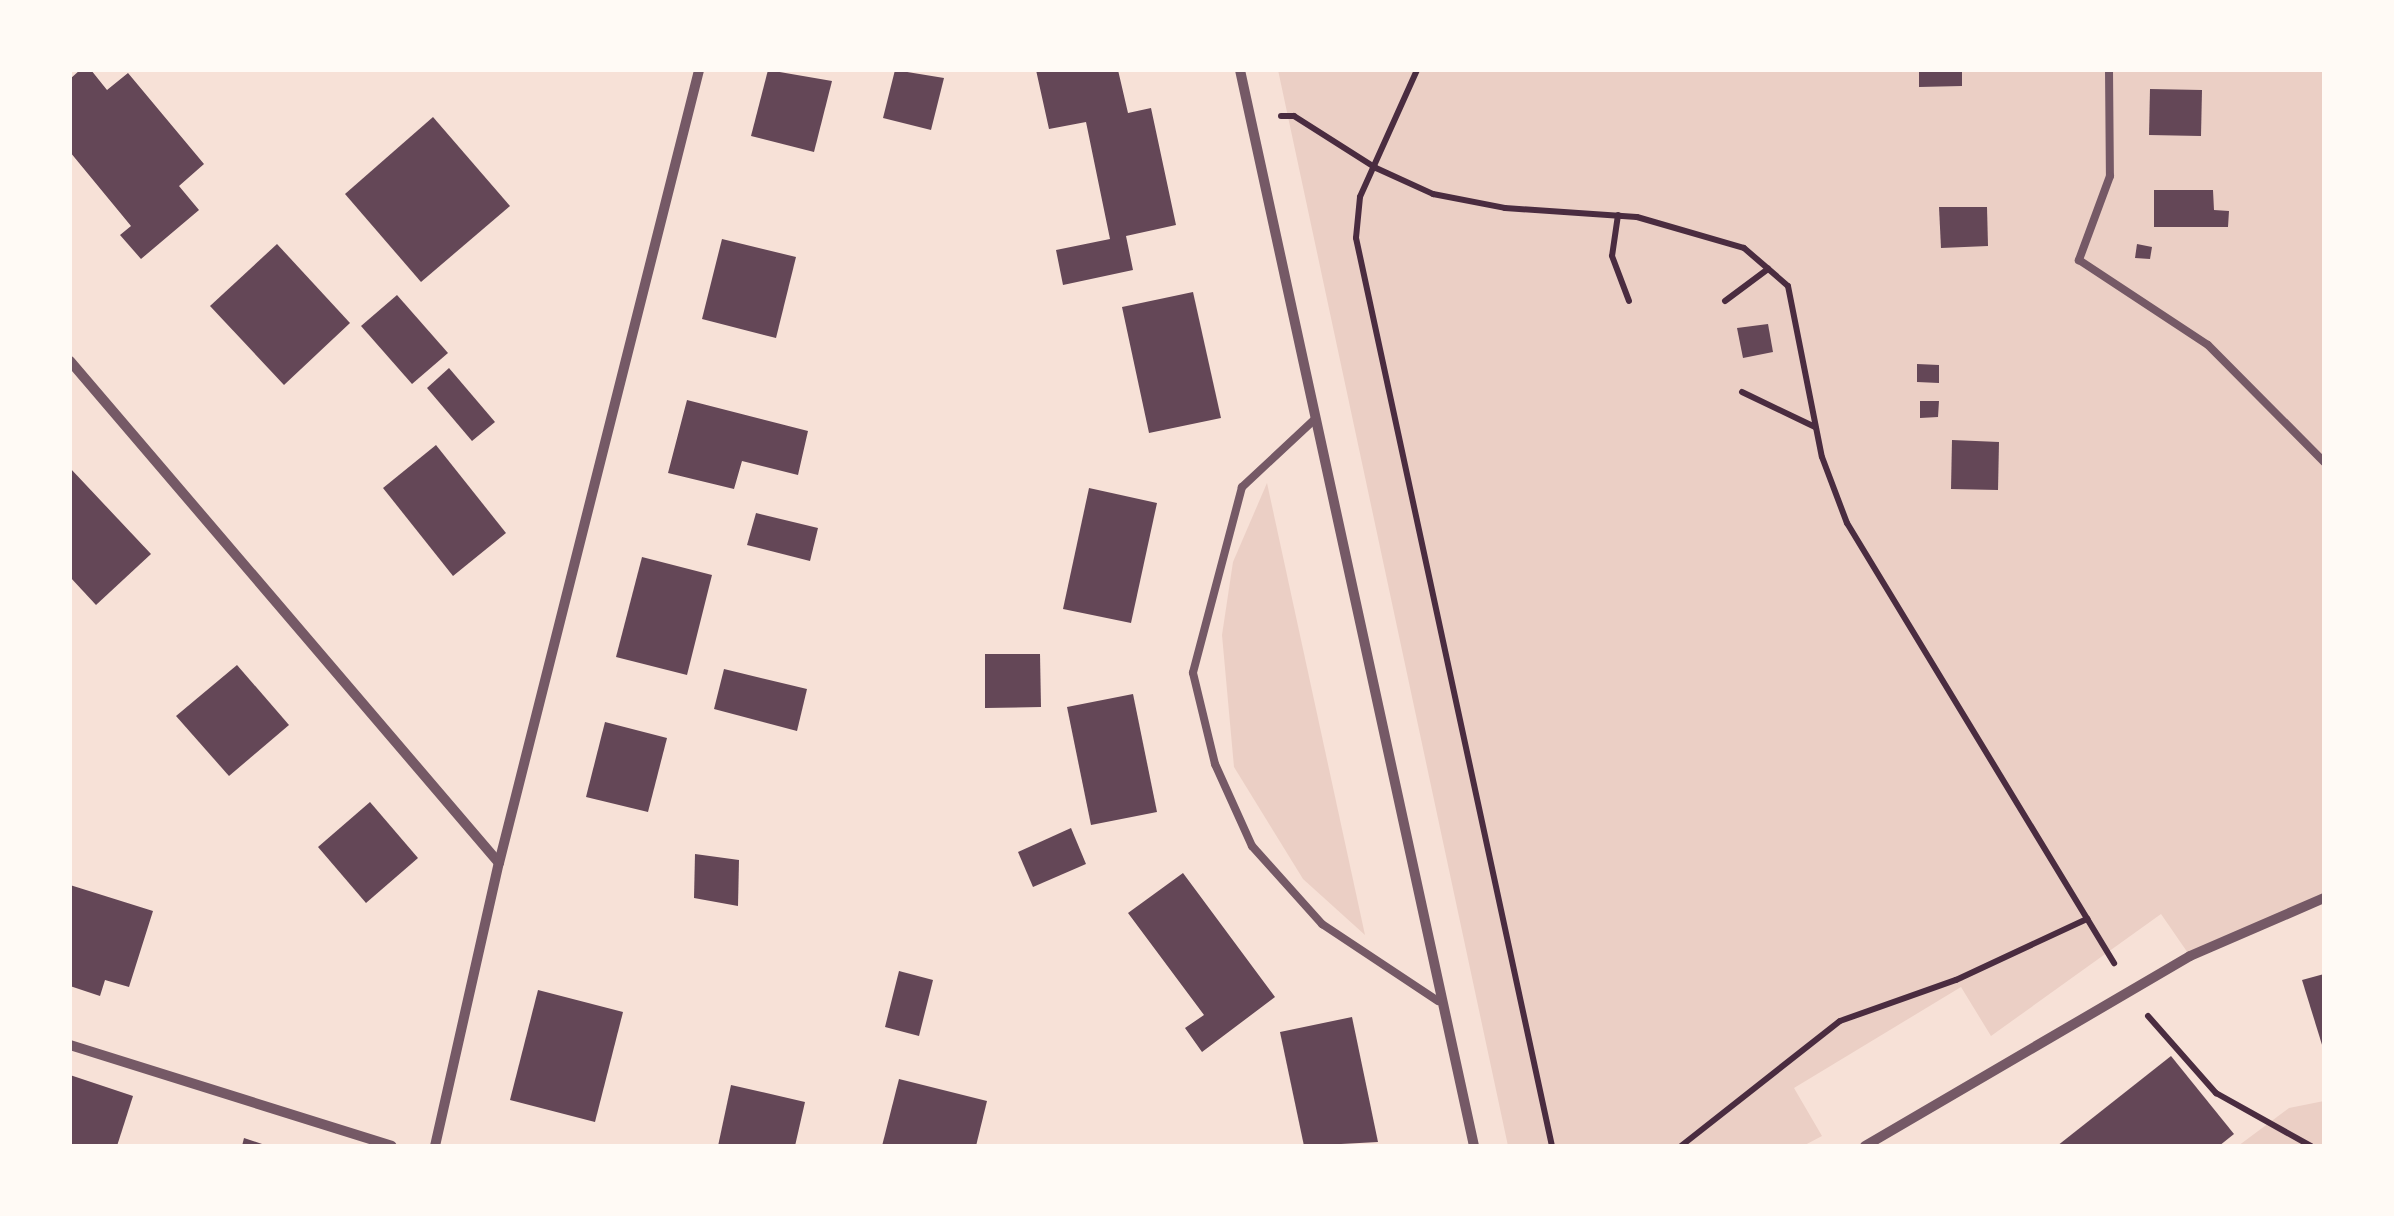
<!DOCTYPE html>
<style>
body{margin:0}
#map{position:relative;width:2394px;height:1216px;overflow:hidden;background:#f7e1d7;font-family:Montserrat,sans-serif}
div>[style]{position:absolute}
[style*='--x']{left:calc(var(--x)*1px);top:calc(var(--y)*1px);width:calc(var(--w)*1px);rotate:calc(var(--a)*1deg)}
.green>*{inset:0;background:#ebcfc5}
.building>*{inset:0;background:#644757}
.path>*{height:6px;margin:-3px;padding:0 3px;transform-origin:3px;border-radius:3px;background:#4a2c40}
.service>*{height:8px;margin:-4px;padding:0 4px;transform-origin:4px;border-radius:4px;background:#755966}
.minor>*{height:10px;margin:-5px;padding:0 5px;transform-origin:5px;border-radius:5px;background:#755966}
span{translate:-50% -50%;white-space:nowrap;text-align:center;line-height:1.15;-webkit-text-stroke:9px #fffaf5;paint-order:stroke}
.frame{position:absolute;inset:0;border:72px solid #fffaf5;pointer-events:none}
</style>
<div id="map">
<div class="green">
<div style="clip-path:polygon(1278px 70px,2324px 70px,2324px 898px,2190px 956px,2161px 914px,1991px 1036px,1961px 987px,1794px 1088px,1822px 1136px,1803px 1146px,1508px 1146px)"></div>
<div style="clip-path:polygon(1267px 483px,1365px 935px,1303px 879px,1234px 767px,1222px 635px,1233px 562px)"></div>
<div style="clip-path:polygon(2324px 1101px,2324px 1146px,2238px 1146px,2289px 1108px)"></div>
</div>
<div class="building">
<div style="clip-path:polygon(80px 70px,91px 70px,107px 90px,128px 73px,204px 164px,179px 186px,199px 210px,141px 259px,120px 235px,131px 226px,70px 152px,70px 79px)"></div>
<div style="clip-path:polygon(768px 70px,832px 81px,814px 152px,751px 136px)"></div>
<div style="clip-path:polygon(895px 70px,944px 78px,931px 130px,883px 118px)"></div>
<div style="clip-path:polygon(1036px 70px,1118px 70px,1128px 113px,1151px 108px,1176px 225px,1126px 236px,1133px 270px,1063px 285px,1056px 250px,1110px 239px,1086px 122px,1049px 129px)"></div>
<div style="clip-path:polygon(1919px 70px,1962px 70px,1962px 86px,1919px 87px)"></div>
<div style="clip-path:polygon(2150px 89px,2202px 90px,2201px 136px,2149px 135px)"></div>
<div style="clip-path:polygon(433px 117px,510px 206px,421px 282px,345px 194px)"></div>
<div style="clip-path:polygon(2154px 190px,2213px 190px,2214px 210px,2229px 211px,2228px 227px,2154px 227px)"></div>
<div style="clip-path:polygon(1939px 207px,1987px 207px,1988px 246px,1941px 248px)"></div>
<div style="clip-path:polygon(722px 239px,796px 257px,776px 338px,702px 319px)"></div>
<div style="clip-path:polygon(277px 244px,350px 323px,284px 385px,210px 306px)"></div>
<div style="clip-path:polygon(2137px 244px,2152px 247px,2150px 259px,2135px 258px)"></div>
<div style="clip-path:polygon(1193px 292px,1221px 418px,1149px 433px,1122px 307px)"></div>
<div style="clip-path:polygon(397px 295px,448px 353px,412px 384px,361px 326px)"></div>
<div style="clip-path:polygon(1768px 324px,1773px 352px,1743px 358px,1737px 328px)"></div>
<div style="clip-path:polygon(1917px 364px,1939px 365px,1939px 383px,1917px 382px)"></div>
<div style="clip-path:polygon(449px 368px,495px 422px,472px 441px,427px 388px)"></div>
<div style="clip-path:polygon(687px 400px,808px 431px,798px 475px,742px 461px,734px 489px,668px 473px)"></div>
<div style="clip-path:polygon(1920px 401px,1939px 401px,1938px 417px,1920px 418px)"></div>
<div style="clip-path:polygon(1952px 440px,1999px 442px,1998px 490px,1951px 489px)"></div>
<div style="clip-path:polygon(436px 445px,506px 533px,453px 576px,383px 488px)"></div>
<div style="clip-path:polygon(70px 468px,151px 554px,96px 605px,70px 577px)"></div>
<div style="clip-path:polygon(1089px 488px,1157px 503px,1131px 623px,1063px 609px)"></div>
<div style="clip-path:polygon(756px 513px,818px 528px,810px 561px,747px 545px)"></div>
<div style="clip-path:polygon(642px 557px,712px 575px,687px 675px,616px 657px)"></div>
<div style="clip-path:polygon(985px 654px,1040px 654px,1041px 707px,985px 708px)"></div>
<div style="clip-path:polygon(237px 665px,289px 725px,229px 776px,176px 716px)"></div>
<div style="clip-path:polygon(724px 669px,807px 689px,797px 731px,714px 709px)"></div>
<div style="clip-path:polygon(1133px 694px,1157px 812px,1091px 825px,1067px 707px)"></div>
<div style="clip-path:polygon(605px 722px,667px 738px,648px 812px,586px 797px)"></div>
<div style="clip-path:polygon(370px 802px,418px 858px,366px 903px,318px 847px)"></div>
<div style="clip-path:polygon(1071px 828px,1086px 864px,1033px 887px,1018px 852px)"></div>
<div style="clip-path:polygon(695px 854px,739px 860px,738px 906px,694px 898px)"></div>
<div style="clip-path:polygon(1183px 873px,1275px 997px,1202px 1052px,1185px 1028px,1204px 1015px,1128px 913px)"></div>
<div style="clip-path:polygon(70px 885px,153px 911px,129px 987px,105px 980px,100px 996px,70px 986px)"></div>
<div style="clip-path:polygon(899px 971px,933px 980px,919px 1036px,885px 1027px)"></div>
<div style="clip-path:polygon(2324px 974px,2324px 1048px,2323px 1048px,2302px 980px)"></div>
<div style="clip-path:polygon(538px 990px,623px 1012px,595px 1122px,510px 1100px)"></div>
<div style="clip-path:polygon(1352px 1017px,1378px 1142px,1304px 1146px,1280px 1032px)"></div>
<div style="clip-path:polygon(2171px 1056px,2234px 1134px,2219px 1146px,2057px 1146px)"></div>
<div style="clip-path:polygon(70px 1075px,133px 1096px,117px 1146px,70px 1146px)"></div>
<div style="clip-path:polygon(899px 1079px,987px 1101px,976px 1146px,882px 1146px)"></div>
<div style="clip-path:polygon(731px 1085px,805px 1102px,795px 1146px,718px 1146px)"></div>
<div style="clip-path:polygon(244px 1138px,265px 1145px,265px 1146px,242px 1146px)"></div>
</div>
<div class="path">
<div style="--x:1417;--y:70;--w:139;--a:114.2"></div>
<div style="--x:1360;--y:197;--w:41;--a:95.6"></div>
<div style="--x:1356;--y:238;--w:929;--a:77.82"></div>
<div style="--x:1281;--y:116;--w:13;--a:0"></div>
<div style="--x:1294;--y:116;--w:97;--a:32.4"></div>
<div style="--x:1376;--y:168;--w:63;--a:24.5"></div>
<div style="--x:1433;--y:194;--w:73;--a:11"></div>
<div style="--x:1505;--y:208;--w:132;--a:3.9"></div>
<div style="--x:1637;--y:217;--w:111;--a:16.2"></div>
<div style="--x:1744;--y:248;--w:58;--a:40.8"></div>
<div style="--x:1788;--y:286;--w:174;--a:78.8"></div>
<div style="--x:1822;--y:457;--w:71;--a:69.3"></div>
<div style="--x:1847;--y:523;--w:515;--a:58.75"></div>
<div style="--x:1618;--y:215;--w:41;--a:98.3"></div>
<div style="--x:1612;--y:256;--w:48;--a:69.3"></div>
<div style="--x:1725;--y:301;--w:54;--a:-36.7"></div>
<div style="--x:1742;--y:392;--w:81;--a:25.6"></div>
<div style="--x:2148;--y:1016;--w:103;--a:48.6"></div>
<div style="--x:2216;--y:1093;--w:109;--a:29.2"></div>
<div style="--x:1681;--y:1146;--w:202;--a:-38.2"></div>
<div style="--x:1840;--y:1021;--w:123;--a:-19.5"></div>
<div style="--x:1956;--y:980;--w:145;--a:-25"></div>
</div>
<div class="service">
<div style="--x:2109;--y:70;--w:106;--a:89.5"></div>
<div style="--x:2110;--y:176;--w:90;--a:110.3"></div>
<div style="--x:2079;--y:260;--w:154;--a:33.4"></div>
<div style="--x:2208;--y:345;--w:165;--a:45.2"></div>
<div style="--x:1315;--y:419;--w:100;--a:137"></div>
<div style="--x:1242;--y:487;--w:192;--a:104.8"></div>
<div style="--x:1193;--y:673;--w:94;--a:76.4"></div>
<div style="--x:1215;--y:764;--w:90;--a:65.7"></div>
<div style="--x:1252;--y:846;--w:105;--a:48.1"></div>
<div style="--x:1322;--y:924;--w:139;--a:33.6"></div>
</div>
<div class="minor">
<div style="--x:1240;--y:70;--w:1101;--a:77.73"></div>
<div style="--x:70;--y:361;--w:660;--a:49.48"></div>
<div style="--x:70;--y:1045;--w:337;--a:17.4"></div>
<div style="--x:435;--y:1146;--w:290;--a:-77.3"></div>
<div style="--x:499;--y:863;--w:818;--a:-75.84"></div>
<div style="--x:1865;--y:1146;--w:376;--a:-30.3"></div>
<div style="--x:2190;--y:956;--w:146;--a:-23.4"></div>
</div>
<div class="frame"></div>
</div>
